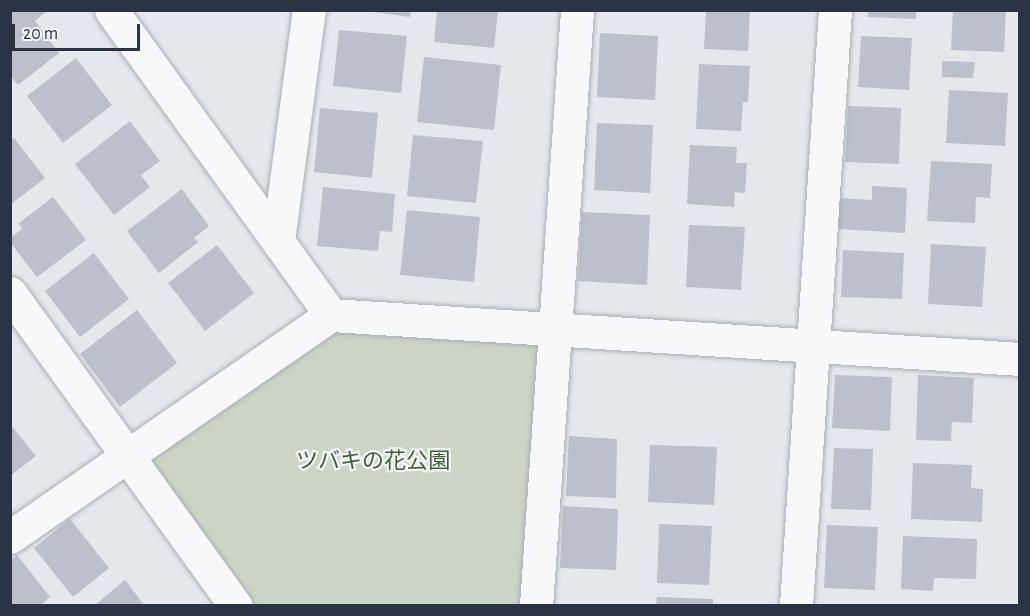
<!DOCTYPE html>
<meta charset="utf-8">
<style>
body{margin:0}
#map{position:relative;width:1030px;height:616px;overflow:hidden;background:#e4e7ec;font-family:"Alegreya Sans","Noto Sans JP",sans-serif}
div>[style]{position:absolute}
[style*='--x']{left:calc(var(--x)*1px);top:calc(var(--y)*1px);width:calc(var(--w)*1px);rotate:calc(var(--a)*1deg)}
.green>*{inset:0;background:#c9d6c5}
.building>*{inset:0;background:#bbc0ca}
.roads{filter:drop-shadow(0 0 2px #a9aeb7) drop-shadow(0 0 2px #a9aeb7)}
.minor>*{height:33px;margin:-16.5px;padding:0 16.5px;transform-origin:16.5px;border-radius:16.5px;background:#f7f8fa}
span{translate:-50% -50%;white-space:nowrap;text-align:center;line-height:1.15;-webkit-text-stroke:4.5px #f4f6f9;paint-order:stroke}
.park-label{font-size:22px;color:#3f6138}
.frame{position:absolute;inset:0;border:12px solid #2b3445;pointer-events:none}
.scale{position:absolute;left:12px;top:24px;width:128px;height:27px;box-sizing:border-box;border:3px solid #2b3445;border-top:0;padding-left:8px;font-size:18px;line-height:21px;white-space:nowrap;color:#2b3445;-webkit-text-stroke:4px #f4f6f9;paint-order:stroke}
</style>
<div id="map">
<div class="green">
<div style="clip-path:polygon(331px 315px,554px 329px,536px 605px,236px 605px,128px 455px)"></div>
</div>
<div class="building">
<div style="clip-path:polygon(10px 10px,48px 10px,35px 21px,59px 53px,18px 85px,10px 75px)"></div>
<div style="clip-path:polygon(359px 10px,411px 10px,410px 17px)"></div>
<div style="clip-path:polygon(437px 10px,498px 10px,494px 48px,434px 42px)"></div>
<div style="clip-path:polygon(706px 10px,750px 10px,748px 51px,704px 49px)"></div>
<div style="clip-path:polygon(868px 10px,916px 10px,916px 19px,868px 17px)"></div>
<div style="clip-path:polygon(953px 10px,1006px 10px,1004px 52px,951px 50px)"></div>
<div style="clip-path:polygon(339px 30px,407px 36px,401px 93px,333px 86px)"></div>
<div style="clip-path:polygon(600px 33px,658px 36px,655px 100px,597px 97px)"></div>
<div style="clip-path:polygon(861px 36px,912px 38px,909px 90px,858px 87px)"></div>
<div style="clip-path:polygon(424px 57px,501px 65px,494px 130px,417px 122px)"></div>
<div style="clip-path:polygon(76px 58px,112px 105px,63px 143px,27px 96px)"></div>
<div style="clip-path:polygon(942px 61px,975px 62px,973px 78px,942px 77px)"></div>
<div style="clip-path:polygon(699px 64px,750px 66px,748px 102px,743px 102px,741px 131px,696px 129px)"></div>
<div style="clip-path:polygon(949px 90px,1008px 93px,1005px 146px,946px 143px)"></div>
<div style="clip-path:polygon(848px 106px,901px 108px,899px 164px,845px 162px)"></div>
<div style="clip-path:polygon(320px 108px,378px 113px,372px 178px,314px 172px)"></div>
<div style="clip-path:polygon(130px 121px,160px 161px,141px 175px,150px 187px,114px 215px,75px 164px)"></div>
<div style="clip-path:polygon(597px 123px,653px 125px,650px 193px,594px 190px)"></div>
<div style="clip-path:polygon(413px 135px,483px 141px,476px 203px,407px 196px)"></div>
<div style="clip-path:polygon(14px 138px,45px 178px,10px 205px,10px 141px)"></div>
<div style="clip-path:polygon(690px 145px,737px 147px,736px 163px,747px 163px,745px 193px,735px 192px,734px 207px,687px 204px)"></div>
<div style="clip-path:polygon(931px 161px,992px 164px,990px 198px,976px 197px,975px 223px,927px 221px)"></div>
<div style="clip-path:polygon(872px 186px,907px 188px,905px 233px,838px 229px,839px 198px,872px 200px)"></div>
<div style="clip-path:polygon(323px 187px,395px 194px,392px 232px,380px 231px,378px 251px,317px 246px)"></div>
<div style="clip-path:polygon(182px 189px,209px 226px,194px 238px,198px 242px,159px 273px,127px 231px)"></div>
<div style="clip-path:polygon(53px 197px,86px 240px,37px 277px,10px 242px,10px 238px,22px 229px,19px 223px)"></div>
<div style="clip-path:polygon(407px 210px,480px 217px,474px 282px,400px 275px)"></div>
<div style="clip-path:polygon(582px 212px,650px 215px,647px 285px,578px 281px)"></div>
<div style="clip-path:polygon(689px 225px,745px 227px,741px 290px,686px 287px)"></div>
<div style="clip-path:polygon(931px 244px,986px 247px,982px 307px,928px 304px)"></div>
<div style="clip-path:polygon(217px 245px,254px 293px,205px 331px,168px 283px)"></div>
<div style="clip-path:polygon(843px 250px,904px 253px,902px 299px,841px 297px)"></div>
<div style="clip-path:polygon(94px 253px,129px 299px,80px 337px,45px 291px)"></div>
<div style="clip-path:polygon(137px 310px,177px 363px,120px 407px,80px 354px)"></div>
<div style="clip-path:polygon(835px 375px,892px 377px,890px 431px,832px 428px)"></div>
<div style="clip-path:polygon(918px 375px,974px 378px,972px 423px,952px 422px,951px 441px,916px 440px)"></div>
<div style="clip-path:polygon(10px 424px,36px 456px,10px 476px)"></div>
<div style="clip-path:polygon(569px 436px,617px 439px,616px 498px,566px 496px)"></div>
<div style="clip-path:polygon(650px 445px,717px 447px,714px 505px,648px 502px)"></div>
<div style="clip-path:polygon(834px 448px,873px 449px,871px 510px,831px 509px)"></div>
<div style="clip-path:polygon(913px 463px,972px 465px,971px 488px,983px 489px,982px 522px,911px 519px)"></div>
<div style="clip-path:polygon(563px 506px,618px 509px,616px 570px,560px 568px)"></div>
<div style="clip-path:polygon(70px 519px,109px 568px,73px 597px,34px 548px)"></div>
<div style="clip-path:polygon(659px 524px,712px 526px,709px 585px,657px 583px)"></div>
<div style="clip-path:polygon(827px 525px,878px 527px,875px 590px,824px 588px)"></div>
<div style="clip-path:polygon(903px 536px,977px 539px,976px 579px,934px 578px,933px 591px,901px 589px)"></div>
<div style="clip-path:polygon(17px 555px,50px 597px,40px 606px,10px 606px,10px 561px)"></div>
<div style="clip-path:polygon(125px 580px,145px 606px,94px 606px)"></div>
<div style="clip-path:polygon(657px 597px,713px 599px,713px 606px,656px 606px)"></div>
</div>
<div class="roads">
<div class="minor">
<div style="--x:111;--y:10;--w:376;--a:54.2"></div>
<div style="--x:278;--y:241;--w:233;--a:-82.4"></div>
<div style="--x:10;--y:293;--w:386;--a:54.2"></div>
<div style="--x:10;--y:537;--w:390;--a:-34.7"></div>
<div style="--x:331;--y:315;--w:690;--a:3.65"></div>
<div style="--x:536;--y:606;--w:597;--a:-86.06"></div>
<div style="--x:796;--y:606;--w:597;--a:-86.26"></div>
</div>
</div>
<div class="park-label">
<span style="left:373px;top:462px">ツバキの花公園</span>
</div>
<div class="frame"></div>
<div class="scale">20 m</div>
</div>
